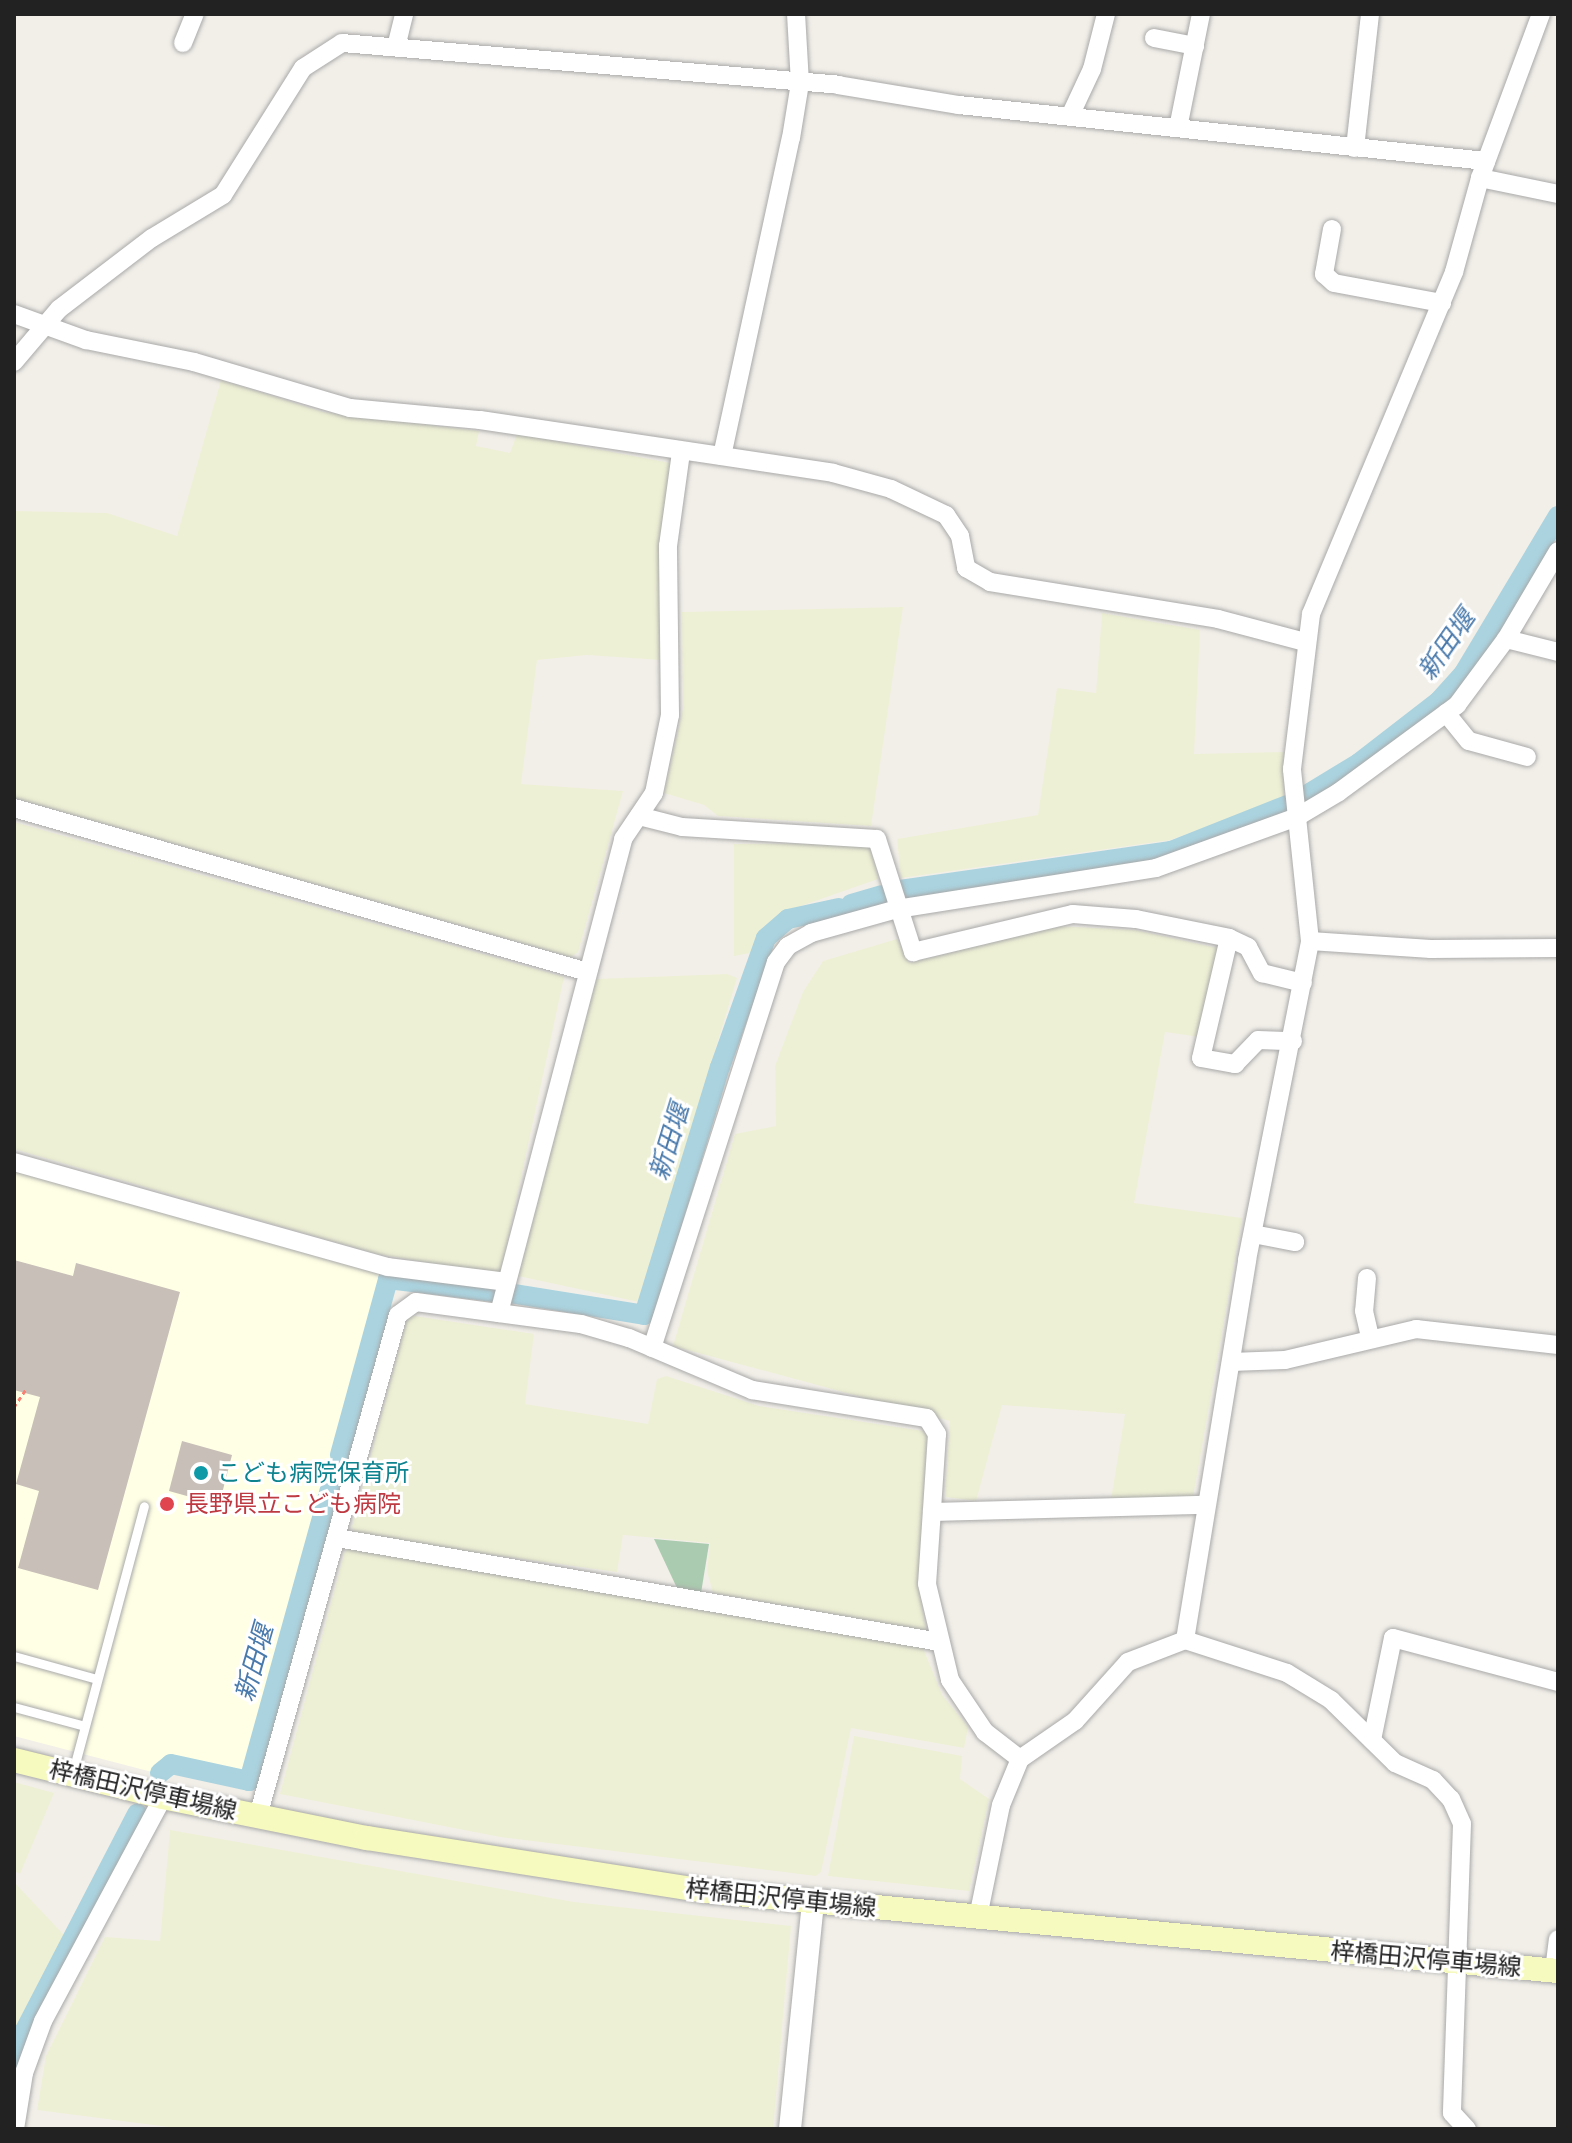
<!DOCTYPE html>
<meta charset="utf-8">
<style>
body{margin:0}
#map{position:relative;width:1572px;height:2143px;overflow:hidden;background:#f2efe9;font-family:"Asap Condensed","Noto Sans JP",sans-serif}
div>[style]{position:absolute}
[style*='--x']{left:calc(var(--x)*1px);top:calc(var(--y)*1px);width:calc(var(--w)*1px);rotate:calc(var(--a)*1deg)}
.education>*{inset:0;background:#ffffe5}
.farmland>*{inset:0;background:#eef0d5}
.cemetery>*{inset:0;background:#aacbaf}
.canal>*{height:20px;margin:-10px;padding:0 10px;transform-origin:10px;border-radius:10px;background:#aad3df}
.building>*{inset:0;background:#c7bfb8}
.path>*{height:3px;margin-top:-1.5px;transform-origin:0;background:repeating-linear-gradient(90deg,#fa8072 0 4px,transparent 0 8px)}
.roads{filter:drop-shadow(0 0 2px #a9a9a9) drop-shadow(0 0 2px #a9a9a9)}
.service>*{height:9px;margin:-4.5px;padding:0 4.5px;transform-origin:4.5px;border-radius:4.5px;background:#fff}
.minor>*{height:18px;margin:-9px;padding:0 9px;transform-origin:9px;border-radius:9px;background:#fff}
.tertiary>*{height:22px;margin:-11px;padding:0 11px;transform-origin:11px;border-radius:11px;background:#fff}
.secondary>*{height:24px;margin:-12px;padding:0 12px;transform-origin:12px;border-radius:12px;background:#f7fabf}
.dots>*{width:22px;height:22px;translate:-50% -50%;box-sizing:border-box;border:4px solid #fff;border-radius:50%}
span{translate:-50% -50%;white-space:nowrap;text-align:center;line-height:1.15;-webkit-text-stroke:6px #fff;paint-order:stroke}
.culture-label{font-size:24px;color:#0d838f}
.left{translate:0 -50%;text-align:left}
.health-label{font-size:24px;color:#be3a42}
.street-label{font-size:24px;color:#222}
.water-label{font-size:26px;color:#4a7aab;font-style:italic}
.frame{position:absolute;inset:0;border:16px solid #222;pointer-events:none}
</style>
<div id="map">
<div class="education">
<div style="clip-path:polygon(14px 1168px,385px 1273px,242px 1775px,164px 1760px,152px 1772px,14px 1736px)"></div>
</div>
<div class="farmland">
<div style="clip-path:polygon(221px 380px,323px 412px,479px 431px,476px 446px,510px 453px,517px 434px,670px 463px,661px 541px,661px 660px,587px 655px,537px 660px,521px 784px,623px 791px,578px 952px,571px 957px,14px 798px,14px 511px,107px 513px,177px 536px)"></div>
<div style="clip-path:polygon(903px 607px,871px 826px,718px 816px,704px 805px,664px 793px,683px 709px,682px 612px)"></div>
<div style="clip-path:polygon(1102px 613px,1200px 630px,1194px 754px,1284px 752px,1284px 799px,1170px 840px,901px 878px,897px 839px,1038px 815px,1057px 688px,1096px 693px)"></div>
<div style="clip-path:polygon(14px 822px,564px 977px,500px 1275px,377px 1254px,14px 1149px)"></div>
<div style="clip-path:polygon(869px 843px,878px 879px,781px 913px,763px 927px,750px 953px,734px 956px,734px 844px)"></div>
<div style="clip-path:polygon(1056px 926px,1135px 930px,1231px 951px,1207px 1038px,1165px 1032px,1134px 1203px,1242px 1218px,1193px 1497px,1111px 1499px,1125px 1414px,1002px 1405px,976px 1501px,945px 1497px,950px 1421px,673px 1346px,735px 1134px,776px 1126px,775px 1066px,803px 992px,823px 961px,897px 939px,909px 963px)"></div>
<div style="clip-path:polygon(727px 974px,737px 978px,639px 1302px,518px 1276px,596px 979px)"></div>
<div style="clip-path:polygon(408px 1315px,534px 1334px,525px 1404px,648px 1424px,657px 1379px,666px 1376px,759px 1406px,923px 1431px,927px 1436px,918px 1586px,926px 1631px,713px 1593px,707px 1571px,710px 1543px,623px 1535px,617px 1572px,356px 1536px,352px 1527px)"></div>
<div style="clip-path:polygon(351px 1548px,923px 1648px,942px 1695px,968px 1727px,964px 1748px,851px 1728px,821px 1872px,816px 1876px,500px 1837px,280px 1794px,345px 1551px)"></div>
<div style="clip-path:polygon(854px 1736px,962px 1756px,960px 1779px,989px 1799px,969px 1891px,828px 1876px)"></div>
<div style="clip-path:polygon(14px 1782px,54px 1793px,20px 1874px,14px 1871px)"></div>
<div style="clip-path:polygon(170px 1830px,574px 1902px,791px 1926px,773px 2129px,184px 2129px,37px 2110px,46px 2056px,105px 1937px,160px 1941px)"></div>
<div style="clip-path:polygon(14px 1882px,64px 1935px,14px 2035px)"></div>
</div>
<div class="cemetery">
<div style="clip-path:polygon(654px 1539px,709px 1544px,701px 1593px,677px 1588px)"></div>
</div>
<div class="canal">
<div style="--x:1303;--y:797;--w:66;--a:-31.3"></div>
<div style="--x:1359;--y:763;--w:101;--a:-37.8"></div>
<div style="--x:1439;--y:701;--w:38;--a:-48"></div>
<div style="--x:1464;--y:673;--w:183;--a:-59.1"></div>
<div style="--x:900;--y:890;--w:274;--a:-8.2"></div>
<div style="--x:1171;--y:851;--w:125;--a:-21.6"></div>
<div style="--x:851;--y:904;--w:32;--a:-16"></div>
<div style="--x:515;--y:1294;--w:131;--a:9.2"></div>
<div style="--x:644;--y:1315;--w:259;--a:-73"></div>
<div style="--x:720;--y:1067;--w:137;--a:-70.4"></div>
<div style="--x:766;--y:938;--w:29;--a:-41"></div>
<div style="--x:788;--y:919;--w:52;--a:-12.2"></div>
<div style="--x:340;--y:1455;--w:182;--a:-74.7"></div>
<div style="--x:388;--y:1279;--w:107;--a:7"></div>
<div style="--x:160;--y:1773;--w:14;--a:-39"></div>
<div style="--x:171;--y:1764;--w:80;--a:12.3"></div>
<div style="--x:249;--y:1781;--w:325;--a:-74.5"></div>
<div style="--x:14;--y:2062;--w:32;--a:-72"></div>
<div style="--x:24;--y:2032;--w:246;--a:-62.6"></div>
</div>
<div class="building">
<div style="clip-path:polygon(14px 1260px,73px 1276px,76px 1263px,180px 1292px,98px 1590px,18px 1568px,39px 1491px,16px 1484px,40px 1397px,14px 1390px)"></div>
<div style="clip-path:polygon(182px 1441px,232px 1455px,219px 1505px,169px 1491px)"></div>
</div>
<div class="path">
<div style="--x:14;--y:1407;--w:23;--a:-56"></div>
</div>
<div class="roads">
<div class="service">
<div style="--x:14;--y:1656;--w:86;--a:15.5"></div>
<div style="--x:14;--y:1707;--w:73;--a:15"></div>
<div style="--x:73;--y:1771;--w:274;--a:-75"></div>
</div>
<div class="minor">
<div style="--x:1154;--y:38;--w:42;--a:11"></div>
<div style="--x:183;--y:43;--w:31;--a:-68"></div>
<div style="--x:396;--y:47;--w:34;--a:-76"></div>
<div style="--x:1070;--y:116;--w:52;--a:-64.9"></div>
<div style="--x:1092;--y:69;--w:57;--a:-75.7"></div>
<div style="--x:1178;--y:128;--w:116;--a:-78.6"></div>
<div style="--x:1355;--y:148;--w:135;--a:-83.6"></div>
<div style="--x:1480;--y:178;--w:80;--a:11.6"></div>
<div style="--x:1332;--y:229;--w:46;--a:100.1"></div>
<div style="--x:1324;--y:274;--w:13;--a:42"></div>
<div style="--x:1334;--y:283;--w:110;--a:10.5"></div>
<div style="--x:14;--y:314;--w:77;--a:19.9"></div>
<div style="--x:86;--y:340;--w:110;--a:11.5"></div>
<div style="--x:194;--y:362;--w:163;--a:16.4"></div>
<div style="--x:350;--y:408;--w:131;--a:5.3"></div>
<div style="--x:480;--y:420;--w:357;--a:8.5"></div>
<div style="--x:833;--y:473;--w:60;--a:15.4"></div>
<div style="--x:891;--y:489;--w:61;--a:25.3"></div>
<div style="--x:946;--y:515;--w:25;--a:56"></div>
<div style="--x:960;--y:536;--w:33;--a:79"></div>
<div style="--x:966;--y:568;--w:28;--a:30"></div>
<div style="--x:990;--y:582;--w:231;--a:9.2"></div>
<div style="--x:1218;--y:619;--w:90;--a:14.8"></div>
<div style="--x:14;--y:362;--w:70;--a:-49.7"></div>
<div style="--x:59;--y:309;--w:117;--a:-37.4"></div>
<div style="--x:152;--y:238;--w:83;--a:-31.2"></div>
<div style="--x:223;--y:195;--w:150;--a:-57.8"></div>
<div style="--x:303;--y:68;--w:46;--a:-32.7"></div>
<div style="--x:342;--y:43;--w:498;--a:4.8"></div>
<div style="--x:838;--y:85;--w:123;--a:9.4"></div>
<div style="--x:959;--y:105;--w:530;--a:6.07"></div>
<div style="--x:722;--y:456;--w:325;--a:-77.8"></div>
<div style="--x:791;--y:138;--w:56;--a:-80.7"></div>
<div style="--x:800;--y:83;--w:69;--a:-93.3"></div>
<div style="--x:1506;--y:639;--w:54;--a:14"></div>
<div style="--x:1446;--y:713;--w:36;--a:51"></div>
<div style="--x:1469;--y:741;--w:60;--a:15.4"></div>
<div style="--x:14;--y:808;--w:597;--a:15.95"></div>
<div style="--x:639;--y:816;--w:44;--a:14.3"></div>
<div style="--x:682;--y:827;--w:195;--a:3.5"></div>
<div style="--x:877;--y:839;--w:119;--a:72.3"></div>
<div style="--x:913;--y:952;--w:164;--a:-13.4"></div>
<div style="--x:1073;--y:914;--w:63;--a:4.5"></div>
<div style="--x:1136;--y:919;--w:95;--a:11.5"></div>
<div style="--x:1229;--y:938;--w:21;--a:25"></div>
<div style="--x:1248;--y:947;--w:30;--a:62"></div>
<div style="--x:1262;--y:973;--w:42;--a:13.7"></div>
<div style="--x:1229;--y:938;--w:123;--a:103.1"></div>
<div style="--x:1201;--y:1058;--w:35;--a:10"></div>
<div style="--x:1235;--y:1064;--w:33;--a:-46"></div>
<div style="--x:1258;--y:1040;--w:35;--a:2"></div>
<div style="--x:1310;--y:941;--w:121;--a:3.8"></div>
<div style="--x:1431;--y:949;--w:127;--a:-0.5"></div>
<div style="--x:14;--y:1162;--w:388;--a:15.7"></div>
<div style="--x:388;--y:1267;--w:119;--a:7.2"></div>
<div style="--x:1253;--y:1234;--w:43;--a:10.8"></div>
<div style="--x:1367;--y:1278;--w:33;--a:95"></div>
<div style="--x:1364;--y:1311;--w:27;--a:77"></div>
<div style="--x:499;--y:1313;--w:490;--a:-75.3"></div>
<div style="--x:623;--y:839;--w:55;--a:-56"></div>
<div style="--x:654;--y:793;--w:80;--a:-78.4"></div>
<div style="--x:670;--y:715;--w:169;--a:-90.7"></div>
<div style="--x:668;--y:546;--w:95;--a:-82.1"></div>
<div style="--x:652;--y:1348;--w:405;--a:-72.2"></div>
<div style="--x:776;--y:962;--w:20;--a:-53"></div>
<div style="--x:788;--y:946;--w:26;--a:-29"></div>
<div style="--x:811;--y:933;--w:89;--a:-15.6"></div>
<div style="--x:897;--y:909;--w:262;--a:-9"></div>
<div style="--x:1156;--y:868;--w:150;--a:-19.9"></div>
<div style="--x:1297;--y:817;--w:49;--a:-30.8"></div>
<div style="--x:1339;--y:792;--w:147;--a:-36.4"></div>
<div style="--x:1457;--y:705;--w:82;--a:-53.4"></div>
<div style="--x:1506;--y:639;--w:102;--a:-59.4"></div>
<div style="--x:1231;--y:1362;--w:54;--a:-2.1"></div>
<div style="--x:1285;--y:1360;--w:135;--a:-13.3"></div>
<div style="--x:1416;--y:1329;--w:143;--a:6.4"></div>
<div style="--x:932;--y:1512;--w:274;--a:-1.5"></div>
<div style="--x:337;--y:1538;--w:612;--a:9.79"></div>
<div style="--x:1185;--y:1640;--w:385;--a:-80.7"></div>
<div style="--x:1247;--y:1260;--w:325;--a:-78.8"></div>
<div style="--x:1310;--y:941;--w:173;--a:-96"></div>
<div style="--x:1292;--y:769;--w:156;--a:-83"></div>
<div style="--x:1311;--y:614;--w:371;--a:-67.3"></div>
<div style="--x:1454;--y:272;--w:98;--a:-74.5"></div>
<div style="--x:1480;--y:178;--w:175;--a:-69.6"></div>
<div style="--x:1372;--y:1740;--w:104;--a:-78.4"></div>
<div style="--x:1393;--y:1638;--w:171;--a:14.9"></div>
<div style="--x:258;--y:1816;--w:520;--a:-74.39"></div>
<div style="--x:398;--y:1315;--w:22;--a:-36"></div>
<div style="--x:416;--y:1302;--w:166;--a:7.6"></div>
<div style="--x:581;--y:1324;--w:50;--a:16.3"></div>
<div style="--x:629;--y:1338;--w:134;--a:22.9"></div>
<div style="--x:752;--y:1390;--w:177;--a:9.1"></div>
<div style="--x:927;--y:1418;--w:19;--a:58"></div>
<div style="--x:937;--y:1434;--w:150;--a:93.8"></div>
<div style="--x:927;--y:1584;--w:99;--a:76.5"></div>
<div style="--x:950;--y:1680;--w:63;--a:56.1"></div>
<div style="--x:985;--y:1732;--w:44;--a:37.6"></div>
<div style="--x:978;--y:1917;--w:114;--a:-78.4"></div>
<div style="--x:1001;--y:1805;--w:50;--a:-67.6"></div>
<div style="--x:1020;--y:1759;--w:67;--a:-34.6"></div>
<div style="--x:1075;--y:1721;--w:79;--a:-48.1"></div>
<div style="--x:1128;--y:1662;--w:61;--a:-21.1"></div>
<div style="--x:1185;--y:1640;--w:107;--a:17.9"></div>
<div style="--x:1287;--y:1673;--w:52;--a:31.5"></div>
<div style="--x:1331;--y:1700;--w:90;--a:44.5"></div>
<div style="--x:1395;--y:1763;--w:42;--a:24.1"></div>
<div style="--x:1433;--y:1780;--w:26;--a:47"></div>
<div style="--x:1451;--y:1799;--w:27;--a:66"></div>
<div style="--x:1462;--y:1824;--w:289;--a:92"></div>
<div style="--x:1452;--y:2113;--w:22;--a:47"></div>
<div style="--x:1554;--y:1971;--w:32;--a:-83"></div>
<div style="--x:15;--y:2129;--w:57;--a:-80.9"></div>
<div style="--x:24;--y:2073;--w:55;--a:-69.9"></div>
<div style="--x:43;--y:2021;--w:254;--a:-61.8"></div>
</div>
<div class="tertiary">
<div style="--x:790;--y:2129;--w:228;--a:-84.2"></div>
</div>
<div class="secondary">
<div style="--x:14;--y:1760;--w:154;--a:13.9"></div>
<div style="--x:163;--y:1797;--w:208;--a:11.4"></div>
<div style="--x:367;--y:1838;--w:342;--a:8.9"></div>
<div style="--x:705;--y:1891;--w:857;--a:5.36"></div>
</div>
</div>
<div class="dots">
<div style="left:201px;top:1473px;background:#0f9aa8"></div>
<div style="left:167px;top:1504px;background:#e0444e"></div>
</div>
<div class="culture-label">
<span class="left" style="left:217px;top:1473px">こども病院保育所</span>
</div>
<div class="health-label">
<span class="left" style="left:185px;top:1504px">長野県立こども病院</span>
</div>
<div class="street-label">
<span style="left:143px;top:1790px;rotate:13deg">梓橋田沢停車場線</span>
<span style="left:781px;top:1898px;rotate:6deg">梓橋田沢停車場線</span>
<span style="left:1426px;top:1959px;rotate:5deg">梓橋田沢停車場線</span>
</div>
<div class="water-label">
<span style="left:1447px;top:645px;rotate:-55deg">新田堰</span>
<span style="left:670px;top:1142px;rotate:-73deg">新田堰</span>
<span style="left:255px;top:1663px;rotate:-74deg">新田堰</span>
</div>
<div class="frame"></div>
</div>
